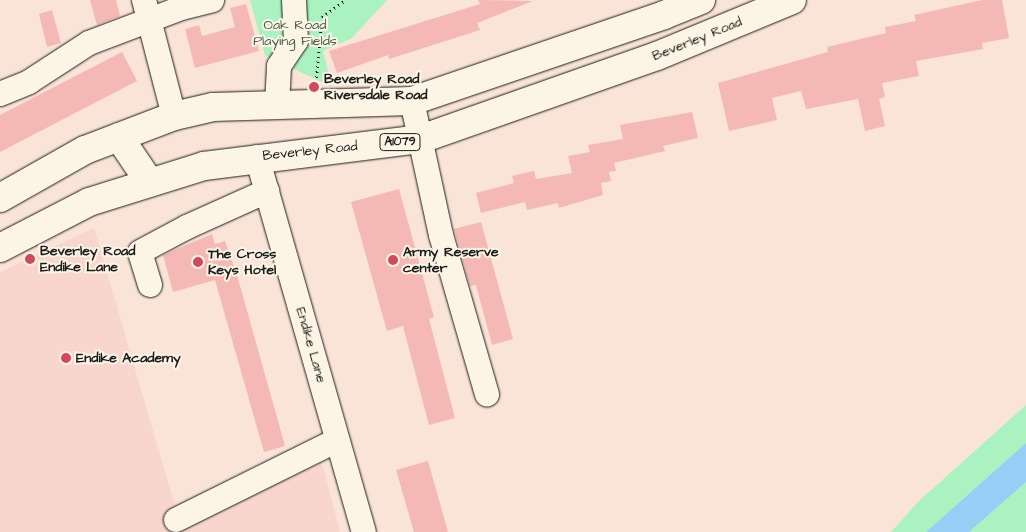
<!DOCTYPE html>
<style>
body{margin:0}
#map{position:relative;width:1026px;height:532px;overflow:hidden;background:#fae3d7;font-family:"Architects Daughter",sans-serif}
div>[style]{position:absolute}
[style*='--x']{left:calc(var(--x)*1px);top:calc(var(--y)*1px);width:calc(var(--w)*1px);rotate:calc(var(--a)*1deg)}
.built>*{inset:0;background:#f8d6cd}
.green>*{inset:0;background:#aaf2bf}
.water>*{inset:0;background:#96cef5}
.building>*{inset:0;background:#f5b9b5}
.path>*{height:3px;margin-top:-1.5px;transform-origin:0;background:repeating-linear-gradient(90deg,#1c1c1c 0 1px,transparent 0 5px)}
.roads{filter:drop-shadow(0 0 1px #1c1c1c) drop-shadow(0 0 1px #1c1c1c)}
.minor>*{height:24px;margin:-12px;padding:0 12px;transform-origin:12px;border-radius:12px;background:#fcf5e5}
.major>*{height:28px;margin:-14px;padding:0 14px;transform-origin:14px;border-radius:14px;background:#fcf5e5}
.dots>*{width:14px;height:14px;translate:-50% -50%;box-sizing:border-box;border:2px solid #fcf5e5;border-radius:50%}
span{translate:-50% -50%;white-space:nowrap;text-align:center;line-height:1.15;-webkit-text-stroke:4px #fcf5e5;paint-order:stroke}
.shield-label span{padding:1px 4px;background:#fcf5e5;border:1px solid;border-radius:4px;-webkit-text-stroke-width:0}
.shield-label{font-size:12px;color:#1c1c1c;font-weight:700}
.park-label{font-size:14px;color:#475c4d}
.street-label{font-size:14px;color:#1c1c1c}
.poi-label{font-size:14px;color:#1c1c1c;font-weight:700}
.left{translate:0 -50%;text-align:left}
</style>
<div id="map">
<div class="built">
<div style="clip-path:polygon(94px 228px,177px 513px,317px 444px,340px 532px,0 532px,0 272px)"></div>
</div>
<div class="green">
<div style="clip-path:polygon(250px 0,387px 0,352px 38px,323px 51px,332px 87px,265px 55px)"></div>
<div style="clip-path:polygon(1026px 405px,1026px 443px,926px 532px,891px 532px,920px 500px)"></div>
<div style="clip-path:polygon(1026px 482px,1026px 532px,969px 532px)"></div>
</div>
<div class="water">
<div style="clip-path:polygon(1026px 443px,1026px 482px,969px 532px,926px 532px)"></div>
</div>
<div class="building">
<div style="clip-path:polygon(90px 0,116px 0,120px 16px,97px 25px)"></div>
<div style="clip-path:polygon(478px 0,533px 1px,477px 23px,480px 30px,389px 59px,388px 55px,337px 73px,329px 51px,480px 4px)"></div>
<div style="clip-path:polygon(982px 0,1002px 0,1009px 38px,982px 43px,983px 49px,916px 61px,919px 76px,882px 83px,885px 97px,879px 99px,885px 126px,865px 131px,858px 99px,806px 109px,801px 91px,772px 98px,777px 120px,729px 131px,718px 83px,828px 52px,827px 47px,886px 33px,885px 27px,916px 21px,914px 15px)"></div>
<div style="clip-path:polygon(246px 4px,259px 51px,195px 68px,185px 29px,199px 25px,202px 36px,235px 27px,230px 8px)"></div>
<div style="clip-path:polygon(52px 10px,61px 43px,47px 47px,39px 14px)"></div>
<div style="clip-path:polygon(122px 52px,137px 81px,0 152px,0 115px)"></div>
<div style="clip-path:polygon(692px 112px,698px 138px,663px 146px,665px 151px,614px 163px,616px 171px,609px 172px,611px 181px,601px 183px,603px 195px,559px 208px,558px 203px,527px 210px,525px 202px,481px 213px,476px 193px,514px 183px,512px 176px,534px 171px,536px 179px,572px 173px,568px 156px,590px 152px,588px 145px,623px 139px,620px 125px)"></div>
<div style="clip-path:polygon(399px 189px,434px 317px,429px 319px,455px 418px,429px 425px,403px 326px,387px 331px,351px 202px)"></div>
<div style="clip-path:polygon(481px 222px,513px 339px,492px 345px,476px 285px,470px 286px,454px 229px)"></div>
<div style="clip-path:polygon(212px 234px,215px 244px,225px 241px,237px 275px,285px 446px,264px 452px,215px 280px,173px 292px,163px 255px)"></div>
<div style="clip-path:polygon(428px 461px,448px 532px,414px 532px,396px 470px)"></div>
</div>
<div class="path">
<div style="--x:316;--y:82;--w:65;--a:-84.7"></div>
<div style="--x:322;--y:17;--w:29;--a:-36"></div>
</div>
<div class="roads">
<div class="minor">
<div style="--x:144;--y:0;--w:120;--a:75.5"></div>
<div style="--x:0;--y:94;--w:31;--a:-22"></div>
<div style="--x:29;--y:82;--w:72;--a:-33"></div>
<div style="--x:89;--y:43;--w:98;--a:-20.8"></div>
<div style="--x:181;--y:8;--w:32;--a:-14"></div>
<div style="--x:412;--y:101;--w:137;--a:77.8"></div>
<div style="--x:441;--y:235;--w:166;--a:73.9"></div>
<div style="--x:277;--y:105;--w:39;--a:-87"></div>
<div style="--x:279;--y:66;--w:30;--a:-56"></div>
<div style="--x:296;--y:41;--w:41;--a:-92.8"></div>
<div style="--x:257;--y:157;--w:390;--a:74.1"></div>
<div style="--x:150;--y:285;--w:34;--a:-107"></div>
<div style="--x:140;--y:252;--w:53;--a:-28"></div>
<div style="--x:187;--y:227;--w:88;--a:-24.2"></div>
<div style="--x:176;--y:520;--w:180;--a:-26.4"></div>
</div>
<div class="major">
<div style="--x:119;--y:137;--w:55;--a:56"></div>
<div style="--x:0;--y:198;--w:98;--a:-29.5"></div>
<div style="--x:85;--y:150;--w:95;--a:-20.9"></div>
<div style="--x:174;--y:116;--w:40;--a:-13"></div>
<div style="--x:213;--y:107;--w:199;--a:-1.7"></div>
<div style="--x:412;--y:101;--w:266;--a:-18.8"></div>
<div style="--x:664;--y:15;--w:40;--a:-22"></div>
<div style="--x:0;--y:248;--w:100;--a:-27.3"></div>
<div style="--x:89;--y:202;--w:121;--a:-17.4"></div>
<div style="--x:204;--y:166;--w:219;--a:-7.1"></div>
<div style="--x:421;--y:139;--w:250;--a:-19.4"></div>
<div style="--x:657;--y:56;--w:146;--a:-22.5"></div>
</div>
</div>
<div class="dots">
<div style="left:314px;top:87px;background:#d1495b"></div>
<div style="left:30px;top:259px;background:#d1495b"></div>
<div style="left:393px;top:260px;background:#d1495b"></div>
<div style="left:198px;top:262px;background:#d1495b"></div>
<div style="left:66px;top:358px;background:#d1495b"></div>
</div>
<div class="shield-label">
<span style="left:400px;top:142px">A1079</span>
</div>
<div class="park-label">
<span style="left:295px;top:33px">Oak Road<br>Playing Fields</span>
</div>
<div class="street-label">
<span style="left:697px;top:39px;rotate:-22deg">Beverley Road</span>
<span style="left:310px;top:151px;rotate:-6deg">Beverley Road</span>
<span style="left:311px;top:345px;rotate:74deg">Endike Lane</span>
</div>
<div class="poi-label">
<span class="left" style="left:324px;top:87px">Beverley Road<br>Riversdale Road</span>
<span class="left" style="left:40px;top:259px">Beverley Road<br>Endike Lane</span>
<span class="left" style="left:403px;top:260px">Army Reserve<br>center</span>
<span class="left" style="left:208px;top:262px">The Cross<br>Keys Hotel</span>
<span class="left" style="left:76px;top:358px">Endike Academy</span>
</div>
</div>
